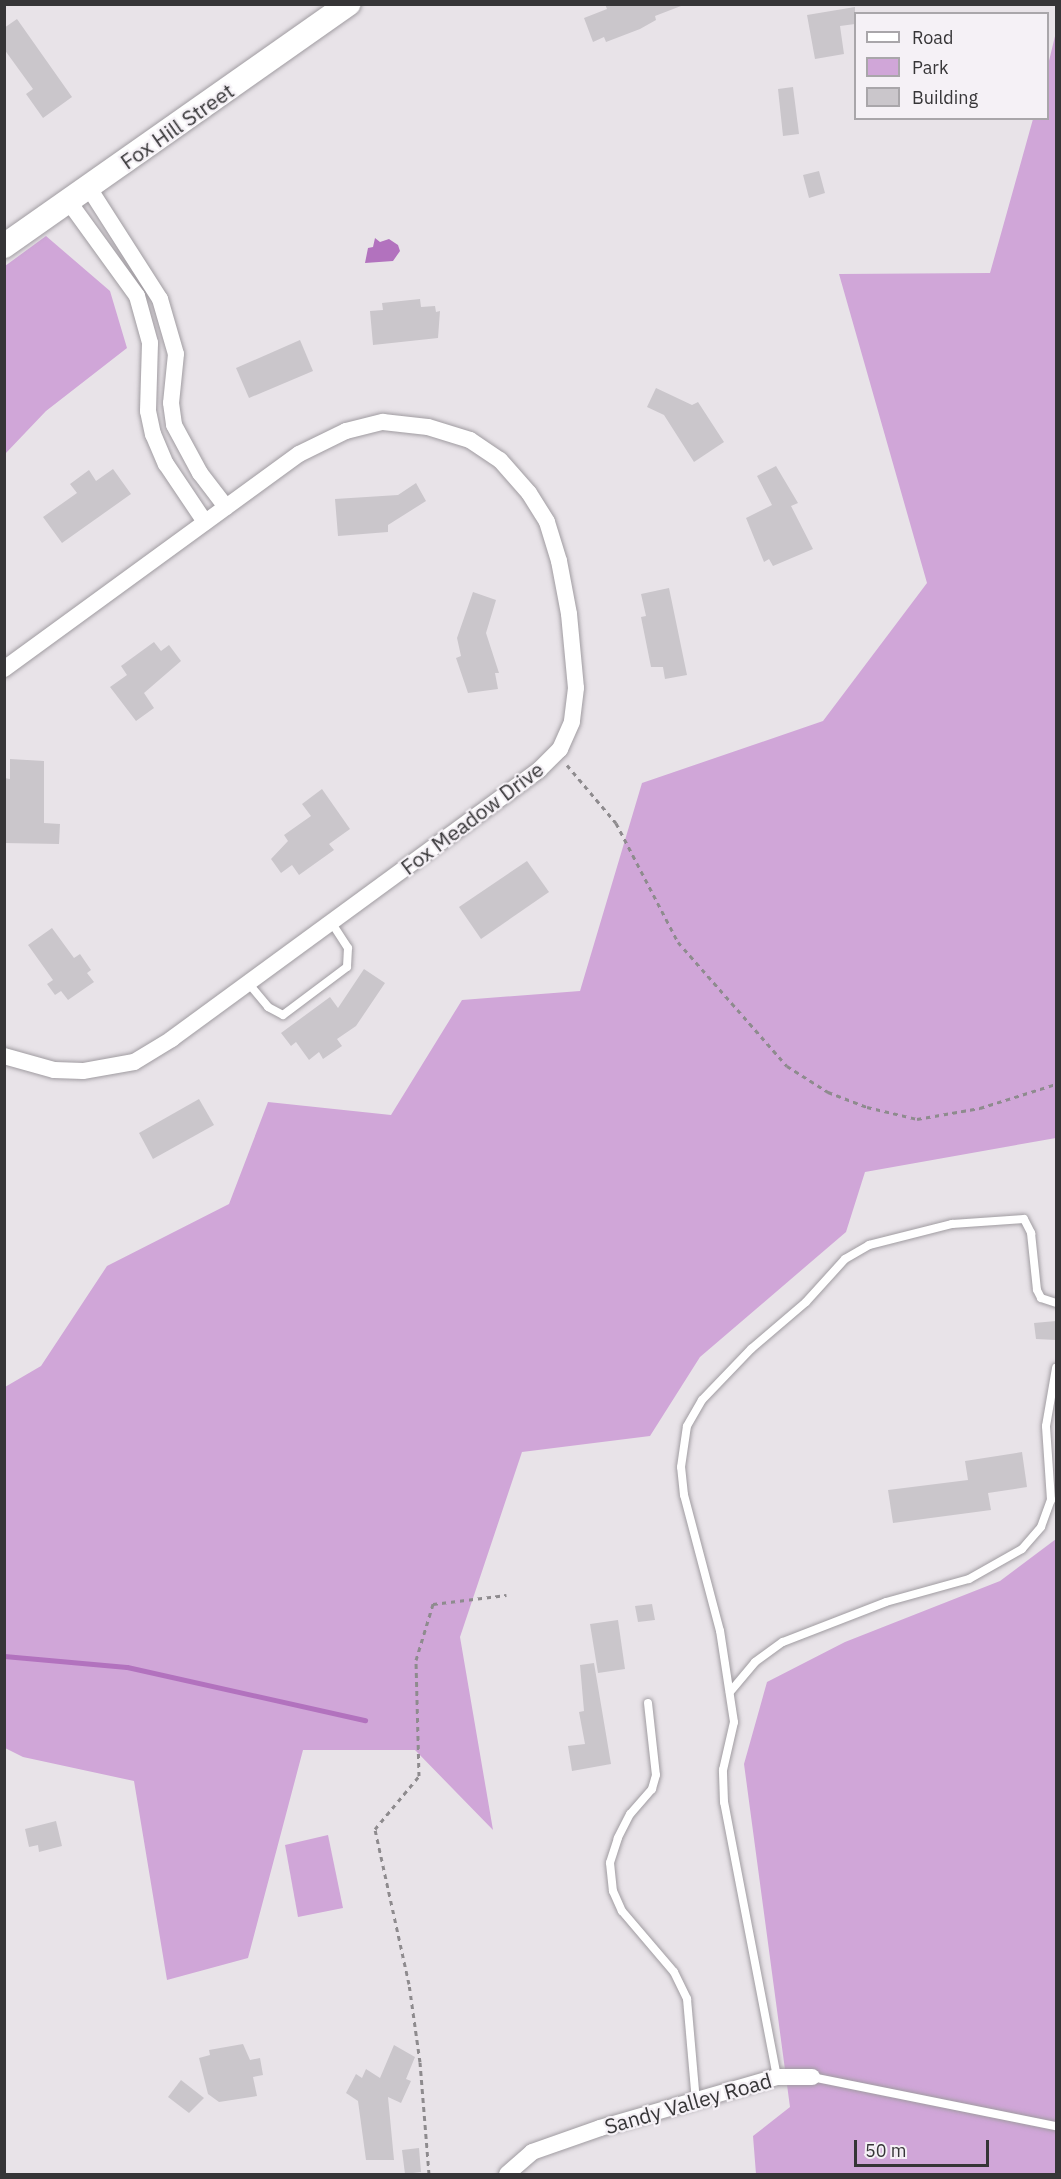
<!DOCTYPE html>
<style>
body{margin:0}
#map{position:relative;width:1061px;height:2179px;overflow:hidden;background:#e8e3e8;font-family:"IBM Plex Sans",sans-serif}
div>[style]{position:absolute}
[style*='--x']{left:calc(var(--x)*1px);top:calc(var(--y)*1px);width:calc(var(--w)*1px);rotate:calc(var(--a)*1deg)}
.green>*{inset:0;background:#d0a6d8}
.water>*{inset:0;background:#b272be}
.stream>*{height:5px;margin:-2.5px;padding:0 2.5px;transform-origin:2.5px;border-radius:2.5px;background:#b272be}
.building>*{inset:0;background:#cac6cb}
.path>*{height:3px;margin-top:-1.5px;transform-origin:0;background:repeating-linear-gradient(90deg,#8e8b8e 0 4.5px,transparent 0 9px)}
.roads{filter:drop-shadow(0 0 2px #a09ca1) drop-shadow(0 0 2px #a09ca1)}
.lane>*{height:8px;margin:-4px;padding:0 4px;transform-origin:4px;border-radius:4px;background:#fff}
.street>*{height:16px;margin:-8px;padding:0 8px;transform-origin:8px;border-radius:8px;background:#fff}
.secondary>*{height:24px;margin:-12px;padding:0 12px;transform-origin:12px;border-radius:12px;background:#fff}
span{translate:-50% -50%;white-space:nowrap;text-align:center;line-height:1.15;-webkit-text-stroke:4.5px #f5f1f6;paint-order:stroke}
.street-label{font-size:21px;color:#363537}
.frame{position:absolute;inset:0;border:6px solid #363537;pointer-events:none}
.legend{position:absolute;left:854px;top:12px;width:195px;height:108px;box-sizing:border-box;background:#f5f1f6;border:2px solid #a9a6aa;margin:0;padding:8px 10px;list-style:none;font-size:18px;color:#363537}
.legend li{display:flex;align-items:center;gap:12px;height:30px}
.legend b{width:30px;border:2px solid #a9a6aa}
.scale{position:absolute;left:854px;top:2140px;width:135px;height:27px;box-sizing:border-box;border:3px solid #363537;border-top:0;padding-left:8px;font-size:18px;line-height:21px;white-space:nowrap;color:#363537;-webkit-text-stroke:4px #f5f1f6;paint-order:stroke}
</style>
<div id="map">
<div class="green">
<div style="clip-path:polygon(1056px 32px,1056px 1138px,865px 1172px,846px 1232px,700px 1357px,650px 1436px,522px 1452px,460px 1637px,493px 1830px,415px 1750px,303px 1750px,248px 1958px,167px 1980px,134px 1781px,23px 1757px,5px 1748px,5px 1387px,41px 1366px,107px 1266px,229px 1204px,268px 1102px,391px 1115px,462px 1000px,580px 991px,642px 783px,823px 721px,927px 583px,839px 274px,990px 273px,1033px 119px,1048px 118px,1048px 65px)"></div>
<div style="clip-path:polygon(46px 236px,110px 291px,127px 348px,46px 411px,5px 454px,5px 266px)"></div>
<div style="clip-path:polygon(1056px 1539px,1056px 2174px,756px 2174px,753px 2136px,790px 2107px,744px 1764px,767px 1682px,845px 1642px,1000px 1581px)"></div>
<div style="clip-path:polygon(328px 1835px,343px 1908px,298px 1917px,285px 1845px)"></div>
</div>
<div class="water">
<div style="clip-path:polygon(375px 238px,380px 242px,389px 239px,398px 245px,400px 251px,393px 261px,365px 263px,368px 248px,373px 247px)"></div>
</div>
<div class="stream">
<div style="--x:4;--y:1656;--w:123;--a:5.1"></div>
<div style="--x:127;--y:1667;--w:244;--a:12.6"></div>
</div>
<div class="building">
<div style="clip-path:polygon(605px 4px,681px 4px,681px 6px,655px 16px,656px 20px,640px 29px,606px 42px,604px 37px,593px 42px,584px 18px,607px 9px)"></div>
<div style="clip-path:polygon(855px 7px,855px 24px,840px 26px,844px 54px,815px 59px,807px 15px)"></div>
<div style="clip-path:polygon(17px 19px,72px 97px,43px 118px,26px 94px,33px 89px,4px 49px,4px 28px)"></div>
<div style="clip-path:polygon(793px 87px,799px 134px,783px 136px,778px 89px)"></div>
<div style="clip-path:polygon(819px 171px,825px 193px,809px 198px,803px 175px)"></div>
<div style="clip-path:polygon(420px 299px,421px 307px,435px 306px,436px 312px,440px 311px,438px 338px,373px 345px,370px 311px,383px 310px,382px 303px)"></div>
<div style="clip-path:polygon(300px 340px,313px 371px,249px 398px,236px 368px)"></div>
<div style="clip-path:polygon(656px 388px,692px 405px,698px 402px,724px 442px,694px 462px,664px 415px,647px 407px)"></div>
<div style="clip-path:polygon(776px 466px,798px 503px,791px 506px,813px 549px,773px 566px,769px 559px,764px 562px,746px 518px,772px 505px,757px 476px)"></div>
<div style="clip-path:polygon(113px 469px,131px 494px,62px 543px,43px 517px,77px 493px,70px 484px,89px 470px,96px 481px)"></div>
<div style="clip-path:polygon(416px 483px,426px 501px,388px 525px,388px 532px,338px 536px,335px 499px,398px 495px)"></div>
<div style="clip-path:polygon(669px 588px,687px 675px,665px 679px,663px 667px,651px 667px,641px 617px,646px 616px,641px 594px)"></div>
<div style="clip-path:polygon(473px 592px,496px 600px,486px 633px,499px 673px,495px 673px,498px 689px,468px 693px,456px 658px,461px 656px,457px 638px)"></div>
<div style="clip-path:polygon(154px 642px,161px 651px,169px 645px,181px 661px,144px 693px,154px 708px,136px 721px,110px 687px,127px 675px,121px 666px)"></div>
<div style="clip-path:polygon(10px 759px,44px 761px,44px 823px,60px 824px,59px 844px,4px 843px,4px 778px,10px 779px)"></div>
<div style="clip-path:polygon(322px 789px,350px 829px,329px 844px,334px 850px,299px 875px,292px 865px,281px 873px,271px 859px,288px 841px,284px 835px,311px 816px,302px 804px)"></div>
<div style="clip-path:polygon(527px 861px,549px 892px,481px 939px,459px 907px)"></div>
<div style="clip-path:polygon(52px 928px,74px 958px,80px 954px,91px 970px,87px 973px,94px 982px,68px 1000px,61px 991px,55px 995px,47px 984px,53px 980px,28px 945px)"></div>
<div style="clip-path:polygon(364px 969px,385px 983px,356px 1026px,337px 1039px,342px 1046px,323px 1059px,319px 1052px,309px 1060px,296px 1042px,291px 1046px,281px 1033px,330px 997px,338px 1008px)"></div>
<div style="clip-path:polygon(199px 1099px,214px 1125px,153px 1159px,139px 1133px)"></div>
<div style="clip-path:polygon(1056px 1321px,1056px 1340px,1036px 1339px,1034px 1323px)"></div>
<div style="clip-path:polygon(1022px 1452px,1027px 1487px,988px 1493px,991px 1510px,893px 1523px,888px 1490px,968px 1480px,965px 1461px)"></div>
<div style="clip-path:polygon(652px 1604px,655px 1620px,638px 1622px,635px 1606px)"></div>
<div style="clip-path:polygon(618px 1620px,625px 1669px,598px 1673px,590px 1624px)"></div>
<div style="clip-path:polygon(594px 1663px,611px 1764px,572px 1771px,568px 1746px,585px 1744px,579px 1712px,584px 1711px,580px 1665px)"></div>
<div style="clip-path:polygon(56px 1821px,62px 1846px,39px 1852px,38px 1845px,29px 1847px,25px 1829px)"></div>
<div style="clip-path:polygon(243px 2044px,250px 2060px,260px 2058px,263px 2075px,253px 2077px,257px 2096px,219px 2102px,208px 2094px,199px 2058px,210px 2055px,209px 2050px)"></div>
<div style="clip-path:polygon(394px 2045px,415px 2057px,406px 2079px,411px 2081px,401px 2103px,388px 2097px,394px 2160px,366px 2160px,358px 2101px,346px 2093px,356px 2074px,362px 2078px,366px 2069px,380px 2078px)"></div>
<div style="clip-path:polygon(181px 2080px,204px 2098px,189px 2113px,168px 2097px)"></div>
<div style="clip-path:polygon(419px 2148px,421px 2172px,405px 2174px,402px 2150px)"></div>
</div>
<div class="path">
<div style="--x:567;--y:765;--w:76;--a:49.8"></div>
<div style="--x:616;--y:823;--w:134;--a:62.5"></div>
<div style="--x:678;--y:942;--w:165;--a:48.7"></div>
<div style="--x:787;--y:1066;--w:49;--a:32.4"></div>
<div style="--x:828;--y:1092;--w:42;--a:21"></div>
<div style="--x:867;--y:1107;--w:51;--a:13.5"></div>
<div style="--x:917;--y:1119;--w:64;--a:-9.9"></div>
<div style="--x:980;--y:1108;--w:80;--a:-17.5"></div>
<div style="--x:429;--y:2174;--w:112;--a:-94.6"></div>
<div style="--x:420;--y:2062;--w:79;--a:-98"></div>
<div style="--x:409;--y:1984;--w:159;--a:-102.4"></div>
<div style="--x:375;--y:1829;--w:69;--a:-50.3"></div>
<div style="--x:419;--y:1776;--w:116;--a:-91.5"></div>
<div style="--x:416;--y:1660;--w:59;--a:-73.1"></div>
<div style="--x:433;--y:1604;--w:74;--a:-7"></div>
</div>
<div class="roads">
<div class="lane">
<div style="--x:249;--y:984;--w:30;--a:50"></div>
<div style="--x:268;--y:1007;--w:17;--a:28"></div>
<div style="--x:283;--y:1015;--w:80;--a:-36.9"></div>
<div style="--x:347;--y:967;--w:19;--a:-87"></div>
<div style="--x:348;--y:948;--w:30;--a:-123"></div>
<div style="--x:730;--y:1692;--w:39;--a:-50"></div>
<div style="--x:755;--y:1662;--w:34;--a:-36"></div>
<div style="--x:783;--y:1642;--w:110;--a:-21.2"></div>
<div style="--x:886;--y:1602;--w:86;--a:-15.5"></div>
<div style="--x:969;--y:1579;--w:61;--a:-29.5"></div>
<div style="--x:1022;--y:1549;--w:29;--a:-49"></div>
<div style="--x:1041;--y:1527;--w:29;--a:-70"></div>
<div style="--x:1051;--y:1500;--w:74;--a:-93.9"></div>
<div style="--x:1046;--y:1426;--w:59;--a:-80.2"></div>
<div style="--x:648;--y:1703;--w:72;--a:83.7"></div>
<div style="--x:656;--y:1775;--w:15;--a:106"></div>
<div style="--x:652;--y:1789;--w:33;--a:131"></div>
<div style="--x:630;--y:1814;--w:27;--a:117"></div>
<div style="--x:618;--y:1838;--w:26;--a:108"></div>
<div style="--x:610;--y:1863;--w:28;--a:84"></div>
<div style="--x:613;--y:1891;--w:22;--a:66"></div>
<div style="--x:622;--y:1911;--w:80;--a:49.6"></div>
<div style="--x:674;--y:1972;--w:30;--a:64"></div>
<div style="--x:687;--y:1999;--w:102;--a:85"></div>
<div style="--x:777;--y:2077;--w:280;--a:-100.9"></div>
<div style="--x:724;--y:1802;--w:32;--a:-92"></div>
<div style="--x:723;--y:1770;--w:49;--a:-77.1"></div>
<div style="--x:734;--y:1722;--w:92;--a:-98.7"></div>
<div style="--x:720;--y:1631;--w:141;--a:-104.8"></div>
<div style="--x:684;--y:1495;--w:28;--a:-96"></div>
<div style="--x:681;--y:1467;--w:41;--a:-81.7"></div>
<div style="--x:687;--y:1426;--w:30;--a:-60"></div>
<div style="--x:702;--y:1400;--w:71;--a:-46.1"></div>
<div style="--x:751;--y:1349;--w:72;--a:-40.5"></div>
<div style="--x:806;--y:1302;--w:58;--a:-47.8"></div>
<div style="--x:845;--y:1259;--w:28;--a:-30"></div>
<div style="--x:869;--y:1245;--w:86;--a:-14.2"></div>
<div style="--x:952;--y:1224;--w:72;--a:-4"></div>
<div style="--x:1024;--y:1219;--w:16;--a:63"></div>
<div style="--x:1031;--y:1233;--w:57;--a:84"></div>
<div style="--x:1037;--y:1290;--w:9;--a:63"></div>
<div style="--x:1041;--y:1298;--w:16;--a:18"></div>
<div style="--x:812;--y:2077;--w:249;--a:11.4"></div>
</div>
<div class="street">
<div style="--x:89;--y:188;--w:132;--a:57.4"></div>
<div style="--x:160;--y:299;--w:57;--a:73.8"></div>
<div style="--x:176;--y:354;--w:49;--a:95.8"></div>
<div style="--x:171;--y:403;--w:22;--a:82"></div>
<div style="--x:174;--y:425;--w:55;--a:61.6"></div>
<div style="--x:200;--y:473;--w:43;--a:52.6"></div>
<div style="--x:69;--y:202;--w:116;--a:54.1"></div>
<div style="--x:137;--y:296;--w:49;--a:74.5"></div>
<div style="--x:150;--y:343;--w:68;--a:91.7"></div>
<div style="--x:148;--y:411;--w:24;--a:78"></div>
<div style="--x:153;--y:434;--w:33;--a:67"></div>
<div style="--x:166;--y:464;--w:70;--a:56.1"></div>
<div style="--x:4;--y:669;--w:365;--a:-36.1"></div>
<div style="--x:299;--y:454;--w:52;--a:-26.1"></div>
<div style="--x:346;--y:431;--w:38;--a:-14"></div>
<div style="--x:383;--y:422;--w:45;--a:6.3"></div>
<div style="--x:428;--y:427;--w:44;--a:17.2"></div>
<div style="--x:470;--y:440;--w:36;--a:34"></div>
<div style="--x:500;--y:460;--w:44;--a:48.7"></div>
<div style="--x:529;--y:493;--w:34;--a:58"></div>
<div style="--x:547;--y:522;--w:41;--a:72.9"></div>
<div style="--x:559;--y:561;--w:54;--a:79.3"></div>
<div style="--x:569;--y:614;--w:74;--a:84.6"></div>
<div style="--x:576;--y:688;--w:34;--a:97"></div>
<div style="--x:572;--y:722;--w:30;--a:114"></div>
<div style="--x:560;--y:749;--w:30;--a:135"></div>
<div style="--x:539;--y:770;--w:455;--a:143.8"></div>
<div style="--x:172;--y:1039;--w:44;--a:148.8"></div>
<div style="--x:134;--y:1062;--w:52;--a:170"></div>
<div style="--x:83;--y:1071;--w:29;--a:-178"></div>
<div style="--x:54;--y:1070;--w:52;--a:-164.4"></div>
<div style="--x:507;--y:2174;--w:33;--a:-41"></div>
<div style="--x:532;--y:2152;--w:72;--a:-19.4"></div>
<div style="--x:600;--y:2128;--w:184;--a:-16.1"></div>
<div style="--x:777;--y:2077;--w:35;--a:0"></div>
</div>
<div class="secondary">
<div style="--x:4;--y:246;--w:421;--a:-35.1"></div>
</div>
</div>
<div class="street-label">
<span style="left:177px;top:126px;rotate:-35deg">Fox Hill Street</span>
<span style="left:472px;top:818px;rotate:-37deg">Fox Meadow Drive</span>
<span style="left:688px;top:2103px;rotate:-16deg">Sandy Valley Road</span>
</div>
<div class="frame"></div>
<ul class="legend">
<li><b style="height:8px;background:#fff"></b>Road</li>
<li><b style="height:16px;background:#d0a6d8"></b>Park</li>
<li><b style="height:16px;background:#cac6cb"></b>Building</li>
</ul>
<div class="scale">50 m</div>
</div>
